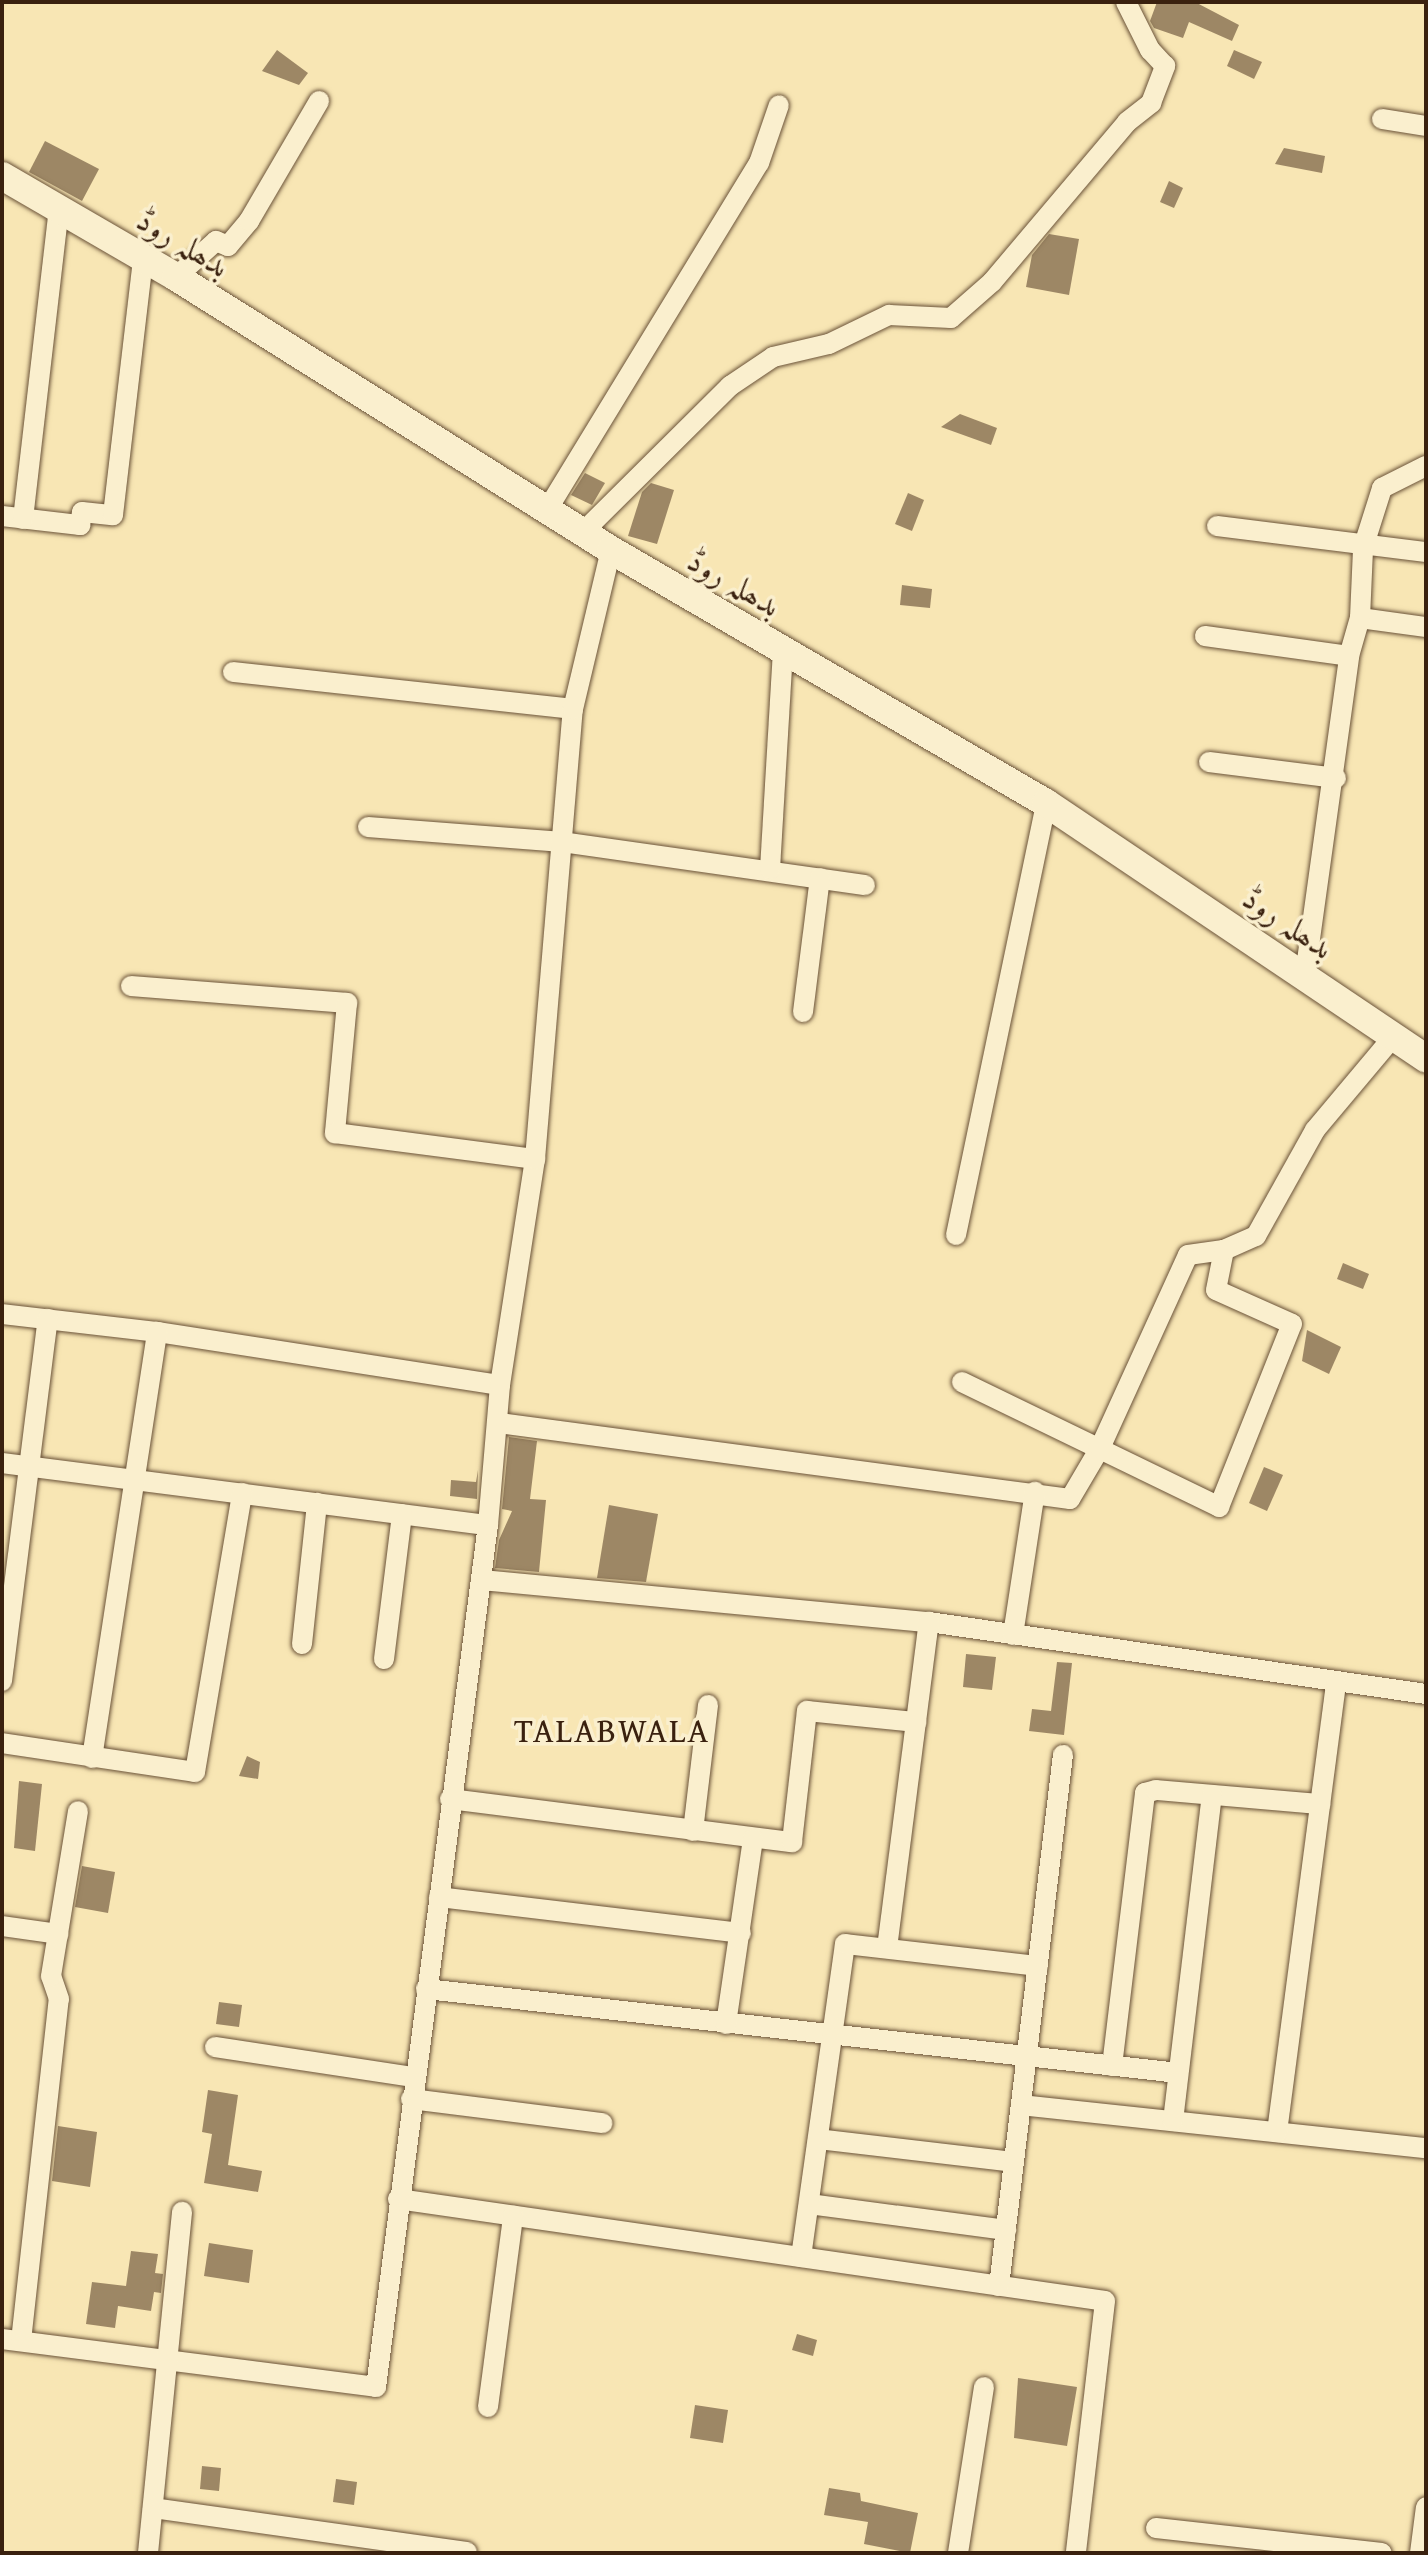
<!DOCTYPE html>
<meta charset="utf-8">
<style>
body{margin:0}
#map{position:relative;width:1428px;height:2555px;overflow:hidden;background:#f8e6b4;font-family:"Gentium Book Plus",Amiri,serif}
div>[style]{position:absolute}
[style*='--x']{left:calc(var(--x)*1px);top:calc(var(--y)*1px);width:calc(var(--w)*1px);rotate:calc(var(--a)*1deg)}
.building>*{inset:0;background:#9d8765}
.roads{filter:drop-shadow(0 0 2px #6a5238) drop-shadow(0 0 2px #6a5238)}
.street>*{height:20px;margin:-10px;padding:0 10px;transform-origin:10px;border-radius:10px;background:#faefce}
.secondary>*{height:28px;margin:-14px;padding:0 14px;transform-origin:14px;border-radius:14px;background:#faefce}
span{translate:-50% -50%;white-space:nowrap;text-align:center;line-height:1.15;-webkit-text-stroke:7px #faefce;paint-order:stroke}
.street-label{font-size:32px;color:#3a210f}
.neighbourhood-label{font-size:34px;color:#3a210f;letter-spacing:2px}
.frame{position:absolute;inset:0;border:4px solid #3a210f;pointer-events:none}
</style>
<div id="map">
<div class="building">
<div style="clip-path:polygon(1157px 2px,1195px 2px,1239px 25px,1232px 41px,1189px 22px,1183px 38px,1154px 28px,1150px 21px)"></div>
<div style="clip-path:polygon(277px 50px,308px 73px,299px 85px,262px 71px)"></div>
<div style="clip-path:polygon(1234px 50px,1262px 62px,1254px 79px,1227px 66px)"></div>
<div style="clip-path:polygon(45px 141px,99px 169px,82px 201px,29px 172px)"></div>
<div style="clip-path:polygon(1284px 148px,1325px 156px,1322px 173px,1275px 164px)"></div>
<div style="clip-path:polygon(1169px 181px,1183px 188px,1174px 208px,1160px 202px)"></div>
<div style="clip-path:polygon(1049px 234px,1079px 239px,1069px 295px,1026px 287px,1032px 255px)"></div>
<div style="clip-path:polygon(960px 414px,997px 428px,991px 445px,941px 427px)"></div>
<div style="clip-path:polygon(585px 473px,605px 483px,592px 505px,571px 495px)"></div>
<div style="clip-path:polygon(651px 483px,674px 490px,657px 544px,628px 536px,642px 492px)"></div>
<div style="clip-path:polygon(908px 493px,924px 500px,912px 531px,895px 524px)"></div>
<div style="clip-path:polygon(902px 585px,932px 589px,930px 608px,900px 605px)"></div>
<div style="clip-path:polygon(1343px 1263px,1369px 1274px,1363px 1289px,1337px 1279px)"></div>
<div style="clip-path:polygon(1307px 1330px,1341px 1347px,1329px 1374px,1302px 1361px)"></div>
<div style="clip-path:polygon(509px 1437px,537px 1441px,530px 1499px,546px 1500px,539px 1572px,495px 1568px,499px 1540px,512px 1511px,502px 1509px)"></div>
<div style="clip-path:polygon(1264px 1467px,1283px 1475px,1267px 1511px,1249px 1503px)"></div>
<div style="clip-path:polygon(478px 1470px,477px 1499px,450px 1496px,451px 1480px,476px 1482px)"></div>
<div style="clip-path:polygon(609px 1505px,658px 1514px,646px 1582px,597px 1578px)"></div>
<div style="clip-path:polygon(966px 1654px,996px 1657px,992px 1690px,963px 1687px)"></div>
<div style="clip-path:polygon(1057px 1662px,1072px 1663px,1064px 1735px,1029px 1731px,1032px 1709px,1051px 1711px)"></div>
<div style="clip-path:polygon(247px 1756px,260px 1762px,258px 1779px,239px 1776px)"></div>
<div style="clip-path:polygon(19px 1781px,42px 1784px,35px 1851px,14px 1848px)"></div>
<div style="clip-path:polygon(82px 1866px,115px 1872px,108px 1913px,75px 1907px)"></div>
<div style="clip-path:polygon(219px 2002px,242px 2005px,239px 2027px,216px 2024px)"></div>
<div style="clip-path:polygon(208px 2090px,238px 2095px,228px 2165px,262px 2171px,258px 2192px,204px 2183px,212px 2134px,202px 2132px)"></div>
<div style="clip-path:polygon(58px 2126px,97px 2132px,90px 2187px,52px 2181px)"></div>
<div style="clip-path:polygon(209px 2243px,253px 2250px,249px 2283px,204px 2276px)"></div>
<div style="clip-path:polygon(131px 2251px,158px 2254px,155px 2273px,163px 2274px,161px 2293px,154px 2292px,151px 2311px,118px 2306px,115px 2328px,86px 2324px,92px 2282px,126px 2286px)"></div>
<div style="clip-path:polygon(797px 2334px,817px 2340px,813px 2356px,792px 2350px)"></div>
<div style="clip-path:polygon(1018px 2378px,1077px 2387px,1067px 2446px,1014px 2438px)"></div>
<div style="clip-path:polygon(695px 2405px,728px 2410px,723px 2443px,690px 2438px)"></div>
<div style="clip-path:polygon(202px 2466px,221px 2468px,219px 2491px,200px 2489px)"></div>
<div style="clip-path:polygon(336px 2479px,357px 2482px,354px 2505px,333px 2502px)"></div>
<div style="clip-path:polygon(829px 2488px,860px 2493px,861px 2501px,918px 2513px,910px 2553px,864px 2544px,868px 2522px,824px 2515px)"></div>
</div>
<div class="roads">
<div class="street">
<div style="--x:1382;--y:119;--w:45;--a:9"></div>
<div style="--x:176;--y:277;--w:54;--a:-42"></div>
<div style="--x:216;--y:241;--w:13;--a:23"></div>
<div style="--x:228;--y:246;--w:33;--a:-50"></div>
<div style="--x:249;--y:221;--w:139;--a:-59.7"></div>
<div style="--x:547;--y:510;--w:407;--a:-58.6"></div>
<div style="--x:759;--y:163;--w:61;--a:-71"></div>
<div style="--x:2;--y:516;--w:79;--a:6.6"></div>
<div style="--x:80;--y:525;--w:13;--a:-81"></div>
<div style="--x:82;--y:512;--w:31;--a:6"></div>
<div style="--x:113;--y:515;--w:259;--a:-83.3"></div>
<div style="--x:23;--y:519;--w:312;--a:-83.4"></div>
<div style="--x:1217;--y:526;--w:211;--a:7.1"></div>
<div style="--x:582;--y:533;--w:209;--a:-44.8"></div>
<div style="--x:730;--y:386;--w:52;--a:-34"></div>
<div style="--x:773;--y:357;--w:57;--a:-13.1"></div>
<div style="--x:829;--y:344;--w:67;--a:-25.8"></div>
<div style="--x:889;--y:315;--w:62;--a:2.8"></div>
<div style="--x:951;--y:318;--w:55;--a:-41.3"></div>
<div style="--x:992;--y:282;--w:209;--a:-49.8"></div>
<div style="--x:1127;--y:122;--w:31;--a:-38"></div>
<div style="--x:1151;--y:103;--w:40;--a:-69"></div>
<div style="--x:1165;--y:66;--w:22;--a:-133"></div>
<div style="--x:1150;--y:50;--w:54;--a:-116.6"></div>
<div style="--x:1360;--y:618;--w:67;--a:7.8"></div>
<div style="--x:1205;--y:636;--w:145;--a:7.9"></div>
<div style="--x:233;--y:672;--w:342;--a:6.2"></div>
<div style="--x:1209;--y:762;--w:128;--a:7.2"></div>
<div style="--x:368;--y:827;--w:195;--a:4.4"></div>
<div style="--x:562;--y:842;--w:306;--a:8.1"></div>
<div style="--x:770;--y:869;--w:218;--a:-86.6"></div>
<div style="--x:1305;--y:975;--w:322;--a:-82.1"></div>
<div style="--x:1349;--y:656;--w:40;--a:-74"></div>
<div style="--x:1360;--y:618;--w:70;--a:-87.5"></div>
<div style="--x:1363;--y:548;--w:63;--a:-72.4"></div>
<div style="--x:1382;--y:488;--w:49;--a:-26.6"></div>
<div style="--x:131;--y:986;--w:217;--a:4.5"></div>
<div style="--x:347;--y:1003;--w:131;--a:95.3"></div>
<div style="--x:335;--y:1133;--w:202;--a:7.4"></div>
<div style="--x:803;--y:1012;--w:135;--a:-82.8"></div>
<div style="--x:956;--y:1235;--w:441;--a:-78.2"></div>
<div style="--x:2;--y:1314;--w:156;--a:6.6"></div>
<div style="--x:157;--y:1332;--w:347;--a:8.8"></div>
<div style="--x:962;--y:1382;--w:286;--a:25.9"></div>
<div style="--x:1219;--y:1507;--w:197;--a:-68.3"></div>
<div style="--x:1292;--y:1324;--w:83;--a:-155.9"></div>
<div style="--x:1216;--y:1290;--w:41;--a:-78.7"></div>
<div style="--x:499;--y:1423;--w:576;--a:7.58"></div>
<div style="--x:1070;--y:1499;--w:59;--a:-59.5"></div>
<div style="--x:1100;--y:1448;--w:212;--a:-65.5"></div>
<div style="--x:1188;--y:1255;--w:36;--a:-8"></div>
<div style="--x:1224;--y:1250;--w:35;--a:-24"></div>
<div style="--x:1256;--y:1236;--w:121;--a:-60.9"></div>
<div style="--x:1315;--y:1130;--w:123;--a:-50"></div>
<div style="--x:2;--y:1463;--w:490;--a:7.3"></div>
<div style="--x:481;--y:1580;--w:450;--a:5.4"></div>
<div style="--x:929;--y:1622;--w:502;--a:8.24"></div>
<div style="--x:1013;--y:1635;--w:145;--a:-81.3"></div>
<div style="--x:302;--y:1644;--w:142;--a:-83.9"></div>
<div style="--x:384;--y:1659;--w:146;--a:-82.9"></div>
<div style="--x:2;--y:1681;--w:365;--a:-82.8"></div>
<div style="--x:2;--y:1743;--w:195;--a:8.5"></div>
<div style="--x:195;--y:1772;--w:283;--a:-80.4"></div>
<div style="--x:92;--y:1758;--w:431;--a:-81.3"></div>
<div style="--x:450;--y:1799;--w:345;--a:7.2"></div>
<div style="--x:792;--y:1842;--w:132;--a:-83.5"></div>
<div style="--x:807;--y:1711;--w:110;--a:5.8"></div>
<div style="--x:693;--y:1831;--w:127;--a:-83.2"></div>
<div style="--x:439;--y:1897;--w:304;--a:6.8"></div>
<div style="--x:2;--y:1926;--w:57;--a:8.1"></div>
<div style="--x:887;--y:1948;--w:329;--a:-82.7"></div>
<div style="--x:426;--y:1989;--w:757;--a:6.37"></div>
<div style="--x:726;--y:2024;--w:187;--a:-81.7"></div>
<div style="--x:215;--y:2047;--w:201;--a:8.6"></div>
<div style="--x:1112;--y:2066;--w:275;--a:-83.1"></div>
<div style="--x:1145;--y:1793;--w:11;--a:-15"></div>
<div style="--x:1156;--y:1790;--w:165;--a:4.9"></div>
<div style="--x:411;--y:2099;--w:193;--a:7.2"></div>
<div style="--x:1021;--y:2105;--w:407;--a:6.1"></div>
<div style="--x:1173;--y:2121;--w:328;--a:-83.2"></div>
<div style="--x:1277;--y:2132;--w:452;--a:-82.5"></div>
<div style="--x:818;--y:2139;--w:197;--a:6.7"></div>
<div style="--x:398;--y:2199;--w:714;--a:8.21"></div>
<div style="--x:1105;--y:2301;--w:254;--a:96.6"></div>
<div style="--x:809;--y:2204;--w:199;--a:7.5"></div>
<div style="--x:801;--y:2257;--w:316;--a:-82"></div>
<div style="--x:845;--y:1944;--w:194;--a:6.5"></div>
<div style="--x:999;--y:2286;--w:535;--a:-83.13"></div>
<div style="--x:2;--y:2339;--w:377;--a:7.3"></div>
<div style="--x:376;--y:2387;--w:869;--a:-82.6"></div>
<div style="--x:488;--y:1525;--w:141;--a:-85.1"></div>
<div style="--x:500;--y:1385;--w:229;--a:-81.2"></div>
<div style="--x:535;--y:1159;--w:452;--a:-85.2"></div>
<div style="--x:573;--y:709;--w:163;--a:-76.6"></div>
<div style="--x:21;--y:2341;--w:344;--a:-83.7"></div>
<div style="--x:59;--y:1999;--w:24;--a:-109"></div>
<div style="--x:51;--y:1976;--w:167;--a:-80.7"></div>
<div style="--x:488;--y:2407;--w:193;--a:-82.5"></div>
<div style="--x:153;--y:2508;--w:317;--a:8"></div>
<div style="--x:1156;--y:2528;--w:227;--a:6.3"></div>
<div style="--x:148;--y:2553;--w:343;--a:-84.3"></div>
<div style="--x:958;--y:2553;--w:168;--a:-81.1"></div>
<div style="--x:1420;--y:2553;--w:46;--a:-82.6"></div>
</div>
<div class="secondary">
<div style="--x:2;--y:176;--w:201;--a:30.1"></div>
<div style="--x:176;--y:277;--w:514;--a:32.11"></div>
<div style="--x:611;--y:550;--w:503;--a:30.18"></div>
<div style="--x:1046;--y:803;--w:458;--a:33.9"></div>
</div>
</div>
<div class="street-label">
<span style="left:183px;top:243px;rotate:31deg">بدھلہ روڈ</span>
<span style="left:734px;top:583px;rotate:30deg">بدھلہ روڈ</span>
<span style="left:1288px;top:923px;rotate:34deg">بدھلہ روڈ</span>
</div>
<div class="neighbourhood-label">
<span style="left:612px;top:1730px">TALABWALA</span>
</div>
<div class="frame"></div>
</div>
